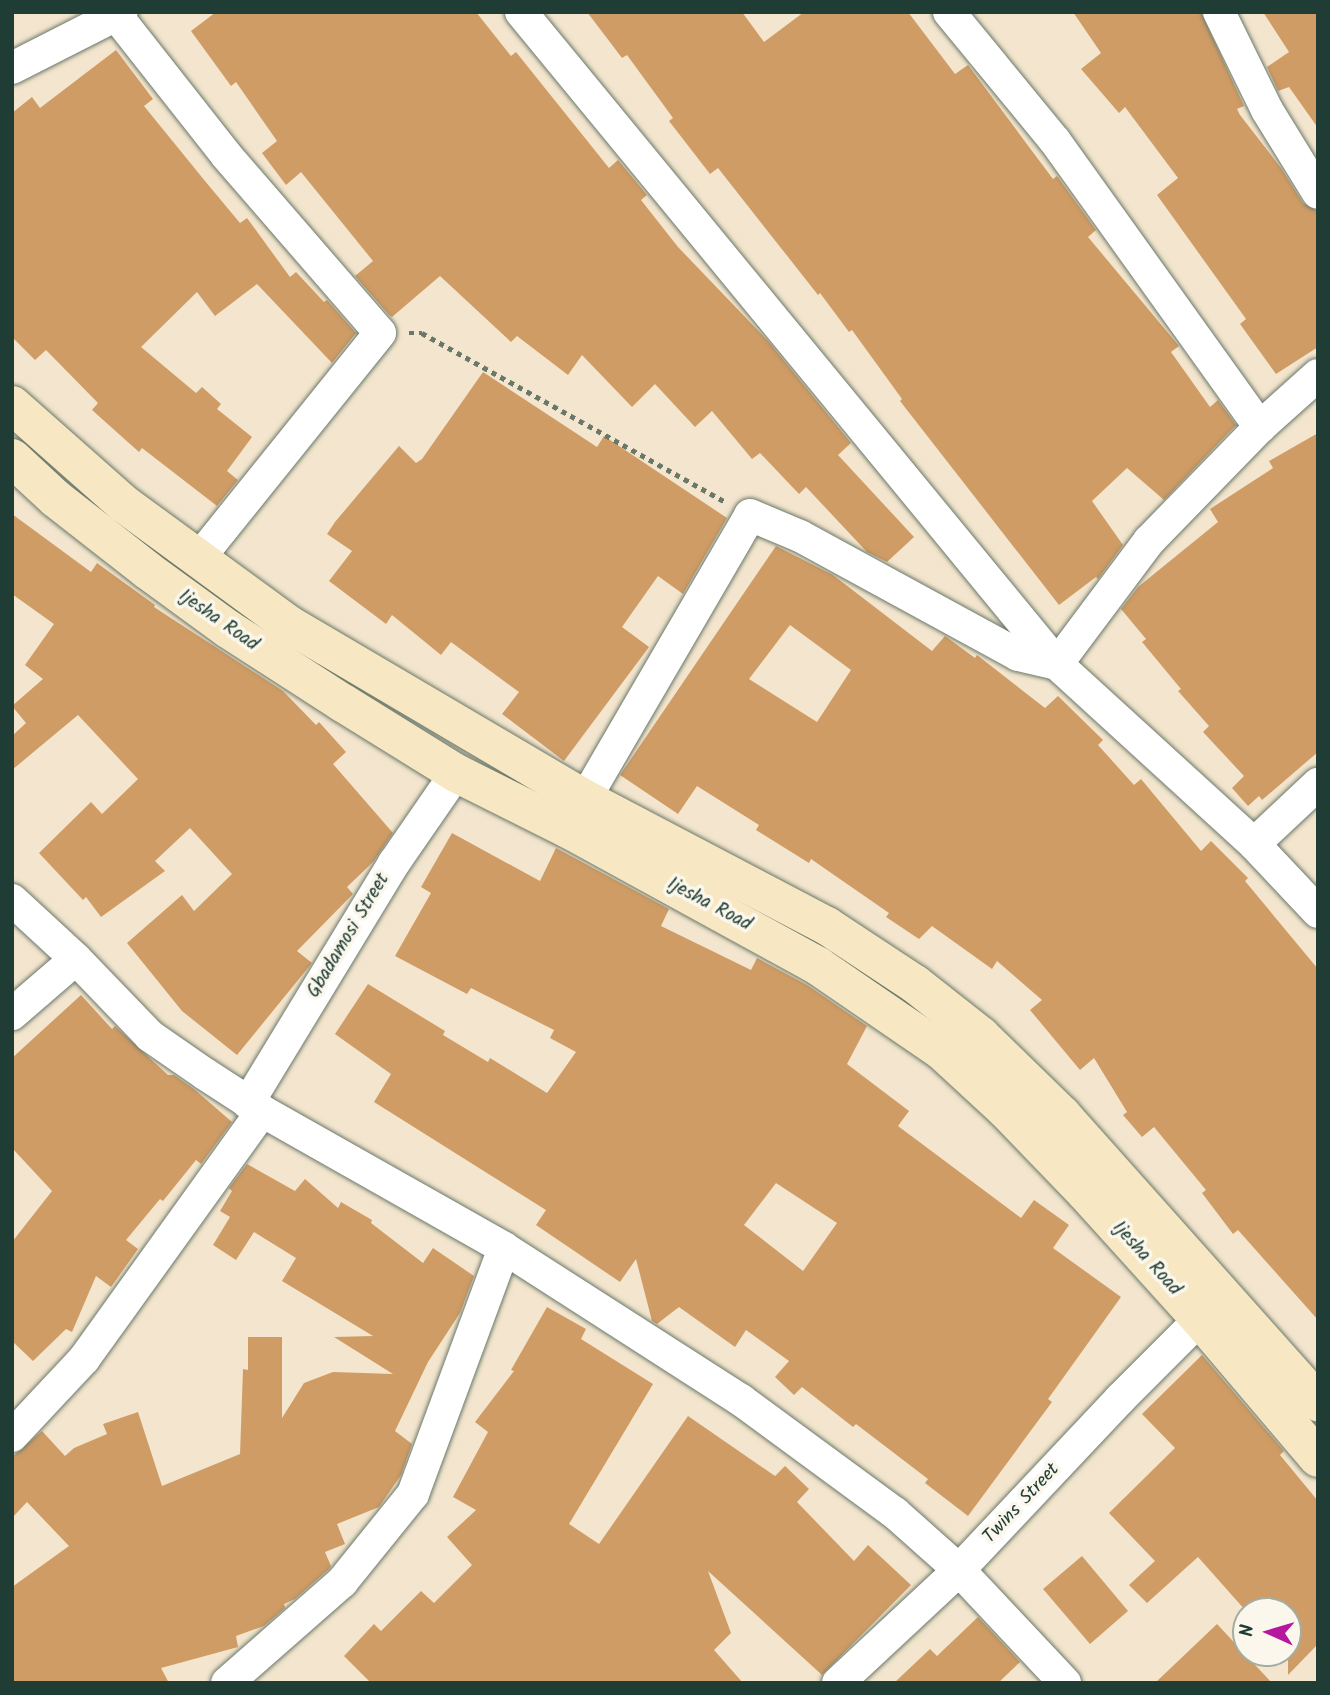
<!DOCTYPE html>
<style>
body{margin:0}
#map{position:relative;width:1330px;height:1695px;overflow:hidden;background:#f4e6ce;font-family:Kalam,sans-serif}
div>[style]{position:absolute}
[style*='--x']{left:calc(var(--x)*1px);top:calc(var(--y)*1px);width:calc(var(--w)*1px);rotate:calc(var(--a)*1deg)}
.building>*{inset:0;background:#d09c65}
.path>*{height:4.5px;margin-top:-2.25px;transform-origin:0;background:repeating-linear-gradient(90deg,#6a786a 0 5px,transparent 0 10px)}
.roads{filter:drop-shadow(0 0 2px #6a786a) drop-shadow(0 0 2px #6a786a)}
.minor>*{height:32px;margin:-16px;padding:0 16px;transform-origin:16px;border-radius:16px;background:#fff}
.secondary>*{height:38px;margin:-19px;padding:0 19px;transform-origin:19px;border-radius:19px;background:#f7e8c3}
span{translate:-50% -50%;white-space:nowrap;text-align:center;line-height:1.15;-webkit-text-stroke:7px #fbf7ec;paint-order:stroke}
.street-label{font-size:19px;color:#1f3d34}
.frame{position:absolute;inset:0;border:14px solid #1f3d34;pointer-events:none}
.north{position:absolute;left:1232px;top:1597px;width:70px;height:70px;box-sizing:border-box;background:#fbf7ec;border:2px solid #a3ada2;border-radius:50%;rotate:274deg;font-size:19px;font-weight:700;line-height:28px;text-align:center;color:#1f3d34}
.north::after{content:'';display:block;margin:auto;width:24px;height:32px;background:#b5179e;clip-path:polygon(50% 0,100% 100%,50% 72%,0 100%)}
</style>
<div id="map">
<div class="building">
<div style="clip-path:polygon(216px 12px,476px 12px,511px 56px,516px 52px,609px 168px,618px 160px,647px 195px,641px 200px,678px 247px,768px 341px,851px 443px,838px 455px,914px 537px,887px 562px,867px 552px,806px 487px,799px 494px,760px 453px,752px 459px,712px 411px,695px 427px,655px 384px,632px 407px,582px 355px,568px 375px,517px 336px,511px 342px,440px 276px,392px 317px,389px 315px,355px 276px,373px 261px,301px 172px,286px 185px,262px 153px,277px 141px,236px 82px,231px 86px,191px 31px)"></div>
<div style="clip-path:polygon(587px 12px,742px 12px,764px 42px,804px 12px,908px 12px,955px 74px,968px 65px,1053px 179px,1057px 176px,1096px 230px,1088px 237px,1179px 346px,1171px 352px,1210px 407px,1218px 400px,1236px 425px,1164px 500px,1127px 468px,1092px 501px,1123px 545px,1098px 579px,1096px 577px,1059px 605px,900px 401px,902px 399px,852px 330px,849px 332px,820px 293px,818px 295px,718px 168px,710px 174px,669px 121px,673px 118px,627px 55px,622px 58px)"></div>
<div style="clip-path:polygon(1073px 12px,1201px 12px,1244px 106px,1237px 109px,1240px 115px,1281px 168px,1303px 203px,1318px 211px,1318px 347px,1276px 374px,1240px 324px,1246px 319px,1157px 195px,1178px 178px,1125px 107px,1119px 113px,1081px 69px,1101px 53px)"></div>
<div style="clip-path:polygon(1263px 12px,1318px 12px,1318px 128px,1289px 87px,1278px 91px,1267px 67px,1289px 52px)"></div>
<div style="clip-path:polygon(116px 50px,153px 99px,144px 106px,205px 181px,240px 223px,247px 218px,290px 277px,296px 272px,324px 302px,327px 300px,356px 333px,332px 363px,257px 284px,215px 316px,197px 292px,141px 347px,196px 393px,202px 387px,221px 404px,217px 409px,252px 437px,227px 471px,238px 480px,217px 506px,142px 448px,139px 452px,111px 427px,92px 410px,98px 403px,46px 350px,35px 360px,12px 337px,12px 113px,32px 97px,40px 108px)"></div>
<div style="clip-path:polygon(483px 372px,597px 447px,604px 436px,727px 518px,683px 594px,658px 576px,622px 627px,649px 647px,564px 761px,502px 714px,519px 692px,451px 642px,441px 655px,392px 615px,386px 624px,329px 581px,352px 551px,327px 534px,335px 522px,399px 446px,416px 463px,422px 459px)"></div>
<div style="clip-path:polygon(1318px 433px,1318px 752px,1262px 800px,1259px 796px,1248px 806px,1232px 788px,1244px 776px,1203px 732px,1209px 726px,1178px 691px,1181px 689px,1142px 642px,1146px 639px,1121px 609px,1138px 587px,1218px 522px,1210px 509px,1273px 468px,1269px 461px)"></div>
<div style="clip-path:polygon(12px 514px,91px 572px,97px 563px,155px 605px,154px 607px,283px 691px,316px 725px,319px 722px,346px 752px,333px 764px,393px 833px,373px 862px,347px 887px,353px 894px,297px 951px,312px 963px,237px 1055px,182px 1011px,127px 943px,182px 895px,194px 911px,232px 874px,190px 828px,155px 861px,165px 871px,101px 917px,86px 897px,83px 900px,39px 853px,91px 802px,102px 814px,138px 779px,78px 715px,12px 770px,12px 736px,26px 723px,12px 706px,43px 679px,25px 665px,54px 624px,12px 594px)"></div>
<div style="clip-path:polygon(evenodd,776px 546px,833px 575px,932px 651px,945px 636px,975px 658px,977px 655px,1045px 708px,1058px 696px,1103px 740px,1098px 745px,1134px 785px,1141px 779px,1201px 851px,1211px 841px,1248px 878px,1245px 881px,1318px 969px,1318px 1320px,1238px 1230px,1233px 1234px,1202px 1193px,1206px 1190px,1154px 1127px,1142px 1137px,1123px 1115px,1127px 1112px,1094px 1058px,1080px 1070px,1030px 1010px,1042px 1000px,997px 961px,992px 969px,932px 926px,919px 939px,886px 917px,889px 913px,811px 859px,809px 863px,756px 830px,759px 825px,697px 786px,678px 814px,620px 775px,776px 546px,790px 625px,851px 670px,817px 722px,749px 679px,790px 625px)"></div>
<div style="clip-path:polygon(evenodd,452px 833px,540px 881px,556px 848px,669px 909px,661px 926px,751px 970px,757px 958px,807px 985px,867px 1026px,847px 1064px,909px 1111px,898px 1126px,1021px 1218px,1034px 1200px,1069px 1225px,1053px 1248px,1121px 1297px,1048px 1399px,1052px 1402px,968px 1516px,925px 1483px,928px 1479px,856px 1424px,853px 1427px,802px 1387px,794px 1395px,775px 1377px,789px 1361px,746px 1330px,735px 1347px,679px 1307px,657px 1324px,652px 1321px,636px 1259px,620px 1282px,536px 1225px,546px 1210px,374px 1102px,391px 1074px,335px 1034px,368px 984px,445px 1031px,443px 1035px,488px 1062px,490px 1058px,547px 1093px,576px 1052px,550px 1038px,554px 1030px,471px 988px,467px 994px,395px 956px,431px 893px,421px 887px,452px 833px,776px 1183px,837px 1223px,803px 1271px,744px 1225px,776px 1183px)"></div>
<div style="clip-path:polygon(81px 995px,112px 1029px,115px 1026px,168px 1075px,174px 1075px,194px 1089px,232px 1122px,201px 1164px,196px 1160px,163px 1201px,160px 1199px,126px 1240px,138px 1249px,111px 1287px,96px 1276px,72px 1332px,66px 1329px,33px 1361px,12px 1341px,12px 1242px,52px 1191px,12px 1148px,12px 1058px)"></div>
<div style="clip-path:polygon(247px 1164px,295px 1191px,305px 1179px,338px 1208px,341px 1202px,372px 1220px,371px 1223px,423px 1263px,433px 1248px,474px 1276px,460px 1313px,428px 1362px,395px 1431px,412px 1444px,401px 1475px,379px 1507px,337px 1524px,345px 1544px,325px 1552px,331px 1566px,329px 1569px,295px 1599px,284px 1604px,285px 1608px,264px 1626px,236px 1636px,238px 1647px,161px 1668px,169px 1683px,12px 1683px,12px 1587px,69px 1546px,27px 1502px,12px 1518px,12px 1457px,42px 1431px,65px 1456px,74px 1448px,107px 1434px,103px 1424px,138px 1412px,162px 1486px,240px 1454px,243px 1369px,248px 1370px,248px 1337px,282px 1337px,282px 1418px,304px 1383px,333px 1372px,393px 1374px,334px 1337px,373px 1336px,282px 1281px,296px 1258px,254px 1232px,236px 1260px,213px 1245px,230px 1217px,220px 1211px,232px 1191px,229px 1188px)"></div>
<div style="clip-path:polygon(547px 1307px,586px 1329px,581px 1339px,653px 1384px,569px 1524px,599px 1544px,688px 1416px,775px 1476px,785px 1466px,809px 1489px,797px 1502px,854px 1561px,868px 1545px,911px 1585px,822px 1675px,708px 1571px,731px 1633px,714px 1650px,743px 1683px,371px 1683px,344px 1656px,374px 1624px,381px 1631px,421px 1591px,434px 1603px,472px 1565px,447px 1537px,476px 1510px,453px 1497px,488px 1432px,475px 1422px,514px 1371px,511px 1370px)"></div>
<div style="clip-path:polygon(1202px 1355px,1284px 1451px,1280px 1455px,1318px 1501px,1318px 1644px,1288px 1675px,1288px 1611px,1246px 1611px,1198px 1557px,1147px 1603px,1129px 1585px,1155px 1561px,1109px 1513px,1175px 1448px,1142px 1414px)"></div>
<div style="clip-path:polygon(1082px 1556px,1128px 1611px,1090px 1644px,1043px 1589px)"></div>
<div style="clip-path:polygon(978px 1617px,1020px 1662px,998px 1683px,894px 1683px,930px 1649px,937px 1656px)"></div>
<div style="clip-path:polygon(1217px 1624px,1272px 1683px,1155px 1683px)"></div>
</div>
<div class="path">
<div style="--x:409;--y:333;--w:13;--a:0"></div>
<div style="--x:422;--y:333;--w:346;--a:29.1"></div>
</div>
<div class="roads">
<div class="minor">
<div style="--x:521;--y:12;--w:844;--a:50.58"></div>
<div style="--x:1057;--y:664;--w:267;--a:42.4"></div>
<div style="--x:1254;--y:844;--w:93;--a:46.7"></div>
<div style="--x:949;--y:12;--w:167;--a:50.6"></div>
<div style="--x:1055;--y:141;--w:352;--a:54.4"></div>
<div style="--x:1219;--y:12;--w:109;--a:63.9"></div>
<div style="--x:1267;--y:110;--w:97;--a:58.4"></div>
<div style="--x:116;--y:15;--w:178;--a:51.8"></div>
<div style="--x:226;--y:155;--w:235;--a:49.1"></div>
<div style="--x:380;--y:333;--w:289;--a:128.8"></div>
<div style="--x:12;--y:68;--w:123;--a:-27"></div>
<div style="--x:585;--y:799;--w:328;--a:-59.8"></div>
<div style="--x:750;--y:515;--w:54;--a:22.8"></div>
<div style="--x:800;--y:536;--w:248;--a:28.6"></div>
<div style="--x:1018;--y:655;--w:40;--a:13"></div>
<div style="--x:1057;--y:664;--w:154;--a:-53.2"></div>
<div style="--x:1149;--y:541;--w:159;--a:-45.8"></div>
<div style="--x:1260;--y:427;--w:78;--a:-41.9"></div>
<div style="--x:1254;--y:844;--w:88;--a:-43.2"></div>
<div style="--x:12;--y:900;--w:87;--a:42.7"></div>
<div style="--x:76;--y:959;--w:107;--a:46.1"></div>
<div style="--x:150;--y:1036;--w:67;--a:34.6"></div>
<div style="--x:205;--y:1074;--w:68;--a:33"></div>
<div style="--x:262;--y:1111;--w:278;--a:29.5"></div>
<div style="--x:504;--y:1248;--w:282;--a:32.7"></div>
<div style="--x:741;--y:1400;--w:191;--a:36.3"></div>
<div style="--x:895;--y:1513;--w:86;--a:41.7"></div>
<div style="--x:959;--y:1570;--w:155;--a:46.8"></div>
<div style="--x:12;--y:1014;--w:84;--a:-40.7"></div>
<div style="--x:248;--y:1103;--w:281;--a:-58.7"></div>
<div style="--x:394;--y:863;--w:109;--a:-55.4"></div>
<div style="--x:12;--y:1436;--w:105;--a:-46.9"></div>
<div style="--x:84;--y:1359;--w:305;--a:-54.3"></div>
<div style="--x:227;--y:1683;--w:153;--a:-41.3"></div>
<div style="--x:342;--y:1582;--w:113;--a:-51.1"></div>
<div style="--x:413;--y:1494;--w:262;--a:-69.7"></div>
<div style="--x:838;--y:1683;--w:166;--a:-43"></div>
<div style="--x:959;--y:1570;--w:235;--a:-46.7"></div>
<div style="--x:1120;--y:1399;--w:113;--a:-45"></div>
</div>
<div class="secondary">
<div style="--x:12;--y:405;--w:149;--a:41.5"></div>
<div style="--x:124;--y:504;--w:203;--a:36.2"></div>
<div style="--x:288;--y:624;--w:345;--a:30.5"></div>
<div style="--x:585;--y:799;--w:273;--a:27.7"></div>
<div style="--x:827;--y:926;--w:105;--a:33.4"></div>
<div style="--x:915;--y:984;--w:84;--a:38.2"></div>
<div style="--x:981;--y:1036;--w:113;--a:44.3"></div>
<div style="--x:1062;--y:1115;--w:385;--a:48.3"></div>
<div style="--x:12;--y:458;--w:59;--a:42.9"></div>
<div style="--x:55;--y:498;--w:117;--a:38"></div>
<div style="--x:147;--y:570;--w:100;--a:36.1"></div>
<div style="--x:228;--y:629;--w:137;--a:32.8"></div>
<div style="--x:343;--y:703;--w:133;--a:31.8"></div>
<div style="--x:456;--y:773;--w:125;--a:26.6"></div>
<div style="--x:568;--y:829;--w:285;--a:28.7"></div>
<div style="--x:818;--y:966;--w:150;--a:34.4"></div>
<div style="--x:942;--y:1051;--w:87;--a:42.7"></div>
<div style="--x:1006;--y:1110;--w:115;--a:46.1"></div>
<div style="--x:1086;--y:1193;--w:170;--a:47.9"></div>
<div style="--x:1200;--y:1319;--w:182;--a:49.7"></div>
</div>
</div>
<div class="street-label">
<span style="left:218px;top:621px;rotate:35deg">Ijesha Road</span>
<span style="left:709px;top:905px;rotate:28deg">Ijesha Road</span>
<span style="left:349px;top:936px;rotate:-59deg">Gbadamosi Street</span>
<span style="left:1146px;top:1259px;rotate:48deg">Ijesha Road</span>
<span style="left:1022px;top:1504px;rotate:-47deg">Twins Street</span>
</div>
<div class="frame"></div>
<div class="north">N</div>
</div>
